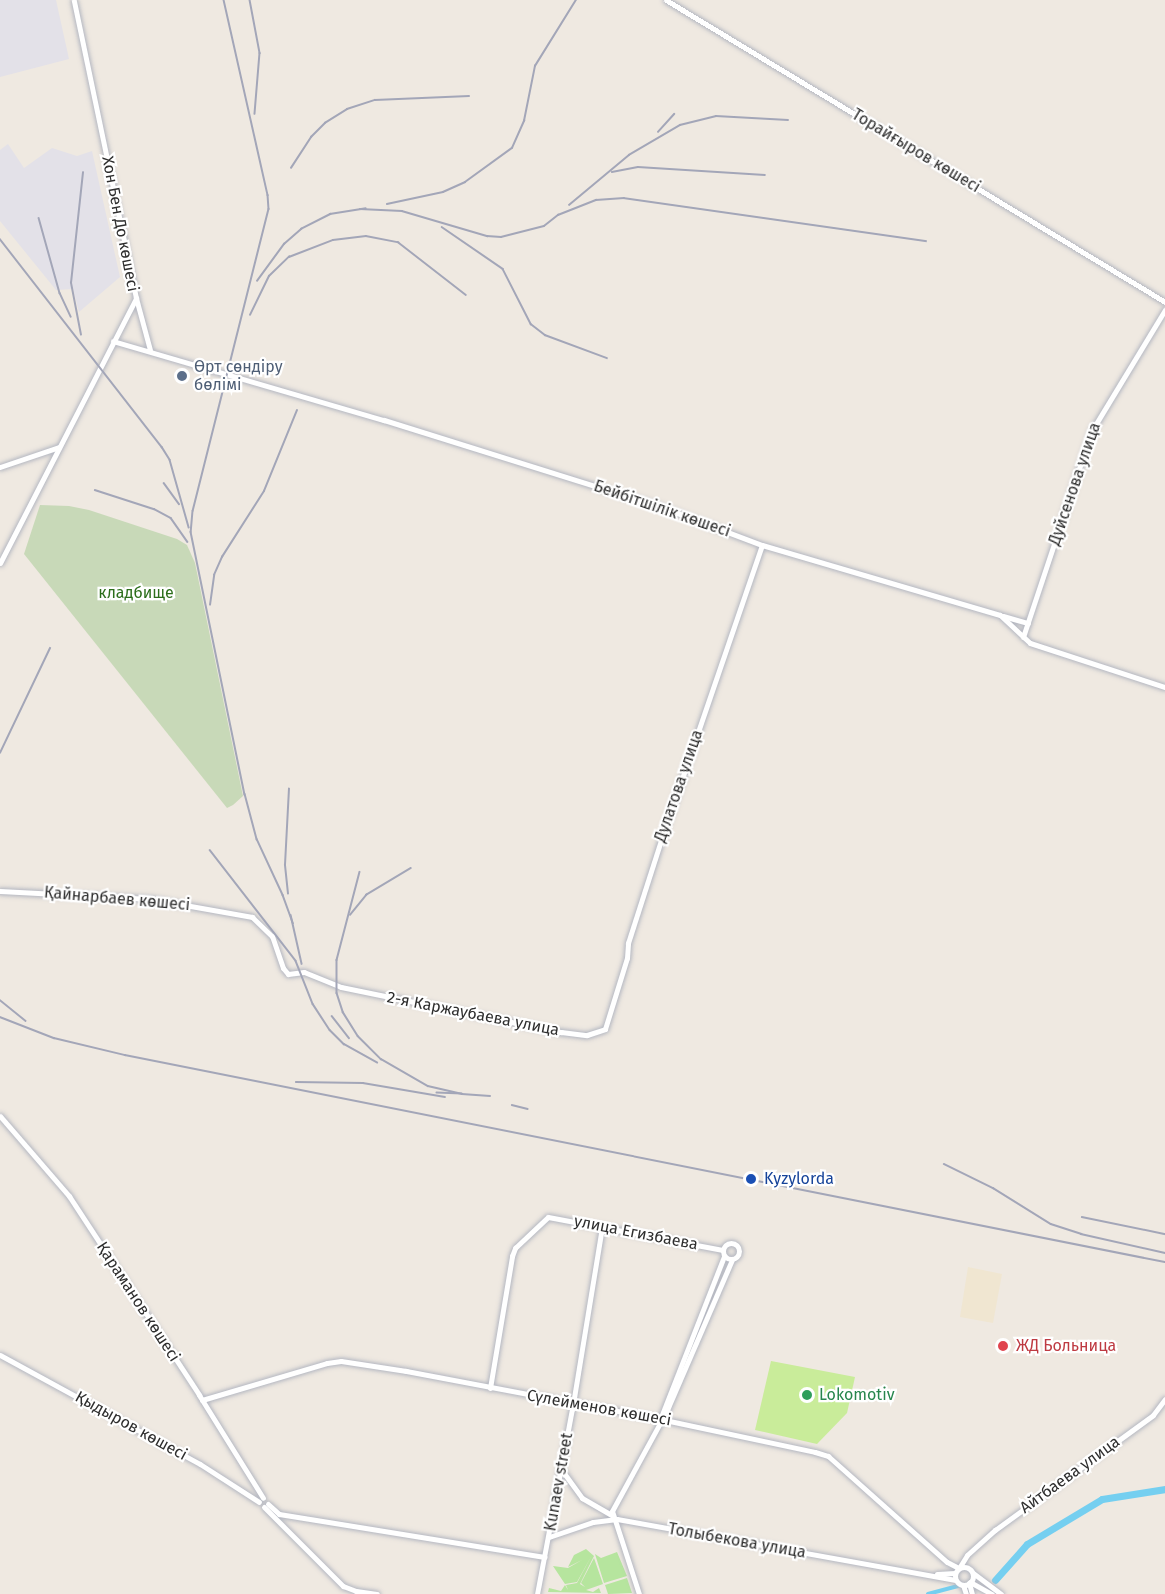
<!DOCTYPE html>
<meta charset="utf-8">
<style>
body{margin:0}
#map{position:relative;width:1165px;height:1594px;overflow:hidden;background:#efe9e1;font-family:"Fira Sans",sans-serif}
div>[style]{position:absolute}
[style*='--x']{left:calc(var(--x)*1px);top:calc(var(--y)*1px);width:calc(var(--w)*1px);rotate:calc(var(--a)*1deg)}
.industrial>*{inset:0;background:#e3e1e8}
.education>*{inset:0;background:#f0e6d1}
.green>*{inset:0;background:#b6e59e}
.cemetery>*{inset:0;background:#c8d9b8}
.pitch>*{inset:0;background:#c9ec9a}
.canal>*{height:4px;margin:-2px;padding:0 2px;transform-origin:2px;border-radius:2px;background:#75cff0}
.river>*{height:7px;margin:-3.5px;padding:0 3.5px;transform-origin:3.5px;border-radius:3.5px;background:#75cff0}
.roads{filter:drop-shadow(0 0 2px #b4b7c1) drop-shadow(0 0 2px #b4b7c1)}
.secondary>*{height:5px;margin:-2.5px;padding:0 2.5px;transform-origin:2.5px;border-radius:2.5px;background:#fff}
.secondary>.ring{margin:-2.5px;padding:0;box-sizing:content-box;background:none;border:5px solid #fff;border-radius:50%}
.rail>*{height:1.5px;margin:-0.75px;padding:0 0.75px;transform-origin:0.75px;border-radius:0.75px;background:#a3a6b8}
.dots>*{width:16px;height:16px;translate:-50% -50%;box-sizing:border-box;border:3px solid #fff;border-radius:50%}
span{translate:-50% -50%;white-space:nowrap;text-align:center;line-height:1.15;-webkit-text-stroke:4.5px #fff;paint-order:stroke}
.street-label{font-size:16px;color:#2e2e2e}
.service-label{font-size:16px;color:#4e5e75}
.left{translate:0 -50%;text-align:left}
.park-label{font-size:16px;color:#2c6e1b}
.transit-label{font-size:16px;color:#164399}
.health-label{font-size:16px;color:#be3a42}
.leisure-label{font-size:16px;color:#27864d}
</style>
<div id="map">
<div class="industrial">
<div style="clip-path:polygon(0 0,56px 0,69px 59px,0 77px)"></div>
<div style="clip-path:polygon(8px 144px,24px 168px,52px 148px,77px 156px,92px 151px,120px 277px,79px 312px,73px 289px,56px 290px,0 221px,0 150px)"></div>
</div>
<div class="education">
<div style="clip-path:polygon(968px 1267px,1002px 1274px,993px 1323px,960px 1317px)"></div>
</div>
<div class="green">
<div style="clip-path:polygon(586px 1549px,594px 1556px,580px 1584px,585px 1587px,581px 1583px,594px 1558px,603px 1584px,586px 1590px,593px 1592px,599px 1588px,601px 1593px,548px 1592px,549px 1588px,561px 1591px,565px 1585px,568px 1590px,566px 1585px,577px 1583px,592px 1555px,577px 1582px,565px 1584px,553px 1566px,568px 1568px,582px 1560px,568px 1567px,574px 1555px)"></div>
<div style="clip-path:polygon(617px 1552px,627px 1576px,604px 1583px,595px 1554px,601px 1558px)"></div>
<div style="clip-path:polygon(627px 1578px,632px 1593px,608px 1594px,605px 1585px)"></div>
</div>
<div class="cemetery">
<div style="clip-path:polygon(40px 505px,69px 506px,89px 510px,177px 539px,187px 545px,195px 563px,243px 796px,233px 805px,227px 808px,24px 554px)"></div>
</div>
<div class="pitch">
<div style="clip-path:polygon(771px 1361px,855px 1377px,847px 1413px,817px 1444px,755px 1430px)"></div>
</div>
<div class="canal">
<div style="--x:928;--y:1594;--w:31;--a:-15"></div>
</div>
<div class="river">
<div style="--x:995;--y:1580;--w:48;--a:-48.4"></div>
<div style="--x:1027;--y:1544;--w:87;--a:-31"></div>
<div style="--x:1102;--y:1499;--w:64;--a:-9"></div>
</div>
<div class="roads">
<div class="secondary">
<div style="--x:666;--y:0;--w:583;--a:31.18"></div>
<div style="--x:136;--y:298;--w:54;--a:74.9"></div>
<div style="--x:113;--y:341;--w:282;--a:16.3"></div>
<div style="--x:384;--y:420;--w:285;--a:17.4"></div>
<div style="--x:656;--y:505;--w:113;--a:20.7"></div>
<div style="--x:762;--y:545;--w:248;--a:16.4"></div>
<div style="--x:1000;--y:615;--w:41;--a:43"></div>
<div style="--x:1030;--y:643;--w:142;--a:18.1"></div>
<div style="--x:0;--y:467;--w:62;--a:-18.7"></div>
<div style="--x:0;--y:563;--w:298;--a:-62.8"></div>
<div style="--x:136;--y:298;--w:304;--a:-101.8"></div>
<div style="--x:1003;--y:616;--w:26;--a:16"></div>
<div style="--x:1023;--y:637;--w:216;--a:-71.6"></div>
<div style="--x:1091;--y:432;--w:143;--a:-58.8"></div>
<div style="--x:0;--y:891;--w:151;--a:3"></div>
<div style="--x:151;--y:899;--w:103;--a:10.1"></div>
<div style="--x:252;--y:917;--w:28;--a:44"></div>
<div style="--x:272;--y:936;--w:34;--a:71"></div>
<div style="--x:283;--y:968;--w:8;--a:50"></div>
<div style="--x:288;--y:974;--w:16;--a:-7"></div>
<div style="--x:304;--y:972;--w:40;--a:22"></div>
<div style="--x:341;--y:987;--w:225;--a:11.6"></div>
<div style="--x:561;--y:1032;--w:26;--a:7"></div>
<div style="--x:587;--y:1035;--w:19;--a:-18"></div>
<div style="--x:605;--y:1029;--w:74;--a:-72.8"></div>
<div style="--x:627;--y:958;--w:15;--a:-86"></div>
<div style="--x:628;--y:943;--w:114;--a:-72.2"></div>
<div style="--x:663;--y:834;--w:305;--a:-71.1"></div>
<div style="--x:0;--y:1116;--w:106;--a:49.2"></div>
<div style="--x:69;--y:1196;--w:238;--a:56.8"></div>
<div style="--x:199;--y:1395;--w:121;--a:58.1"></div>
<div class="ring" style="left:723px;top:1243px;width:11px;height:11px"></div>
<div style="--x:0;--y:1355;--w:228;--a:28.6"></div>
<div style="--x:200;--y:1464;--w:70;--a:32.8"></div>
<div style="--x:490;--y:1388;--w:134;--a:-80.5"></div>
<div style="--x:512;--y:1256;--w:9;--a:-69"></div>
<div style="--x:515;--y:1248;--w:45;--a:-43.2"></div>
<div style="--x:548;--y:1217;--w:178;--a:10.7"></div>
<div style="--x:202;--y:1400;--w:130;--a:-16.5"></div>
<div style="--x:327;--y:1363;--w:14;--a:-8"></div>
<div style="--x:341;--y:1361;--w:66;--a:8.7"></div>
<div style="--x:406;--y:1371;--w:258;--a:10.7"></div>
<div style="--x:660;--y:1419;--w:158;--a:12"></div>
<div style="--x:815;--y:1452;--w:14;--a:17"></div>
<div style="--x:828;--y:1456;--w:159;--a:41.7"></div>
<div style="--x:947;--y:1562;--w:13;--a:27"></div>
<div style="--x:959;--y:1568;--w:15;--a:-58"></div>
<div style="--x:967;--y:1555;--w:38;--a:-42"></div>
<div style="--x:995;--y:1530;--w:195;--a:-36"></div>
<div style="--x:1153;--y:1415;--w:20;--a:-53"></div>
<div style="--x:661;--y:1417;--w:173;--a:-68.6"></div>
<div style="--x:561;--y:1469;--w:36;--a:54"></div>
<div style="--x:582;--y:1498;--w:34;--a:30"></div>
<div style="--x:268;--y:1504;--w:15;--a:42"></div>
<div style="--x:279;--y:1514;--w:269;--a:9.2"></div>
<div style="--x:264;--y:1507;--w:112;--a:45"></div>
<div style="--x:343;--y:1586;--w:14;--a:21"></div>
<div style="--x:356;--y:1591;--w:21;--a:8"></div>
<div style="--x:549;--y:1537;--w:46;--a:-18.8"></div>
<div style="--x:593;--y:1522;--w:24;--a:-7"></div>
<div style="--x:617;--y:1519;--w:344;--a:10.2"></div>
<div class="ring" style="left:955px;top:1567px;width:13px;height:13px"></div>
<div style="--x:973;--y:1573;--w:35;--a:37"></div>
<div style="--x:937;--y:1574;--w:18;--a:-3"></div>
<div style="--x:970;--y:1582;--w:25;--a:29"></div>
<div style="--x:969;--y:1583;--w:11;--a:75"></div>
<div style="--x:963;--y:1585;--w:9;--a:72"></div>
<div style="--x:537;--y:1594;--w:193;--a:-79.3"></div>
<div style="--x:573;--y:1404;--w:179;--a:-80.7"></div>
<div style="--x:639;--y:1594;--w:87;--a:-108"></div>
<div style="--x:612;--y:1511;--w:115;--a:-61.4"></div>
<div style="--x:667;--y:1410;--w:163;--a:-66.6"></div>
</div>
</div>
<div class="rail">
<div style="--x:224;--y:0;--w:200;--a:77.3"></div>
<div style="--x:268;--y:195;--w:14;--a:86"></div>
<div style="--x:269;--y:209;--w:311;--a:104.1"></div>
<div style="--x:193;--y:511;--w:21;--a:95"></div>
<div style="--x:191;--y:532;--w:268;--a:78.4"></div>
<div style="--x:245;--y:794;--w:47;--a:75.1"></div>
<div style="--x:257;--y:839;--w:62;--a:65.1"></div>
<div style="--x:283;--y:895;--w:30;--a:70"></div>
<div style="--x:250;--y:0;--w:54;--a:79.3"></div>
<div style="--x:260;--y:53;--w:61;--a:94.7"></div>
<div style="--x:658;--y:132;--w:24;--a:-48"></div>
<div style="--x:291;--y:168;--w:37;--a:-57"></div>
<div style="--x:311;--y:137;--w:20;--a:-45"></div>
<div style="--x:325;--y:123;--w:26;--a:-32"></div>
<div style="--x:347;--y:109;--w:29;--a:-18"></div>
<div style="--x:375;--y:100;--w:94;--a:-2.4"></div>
<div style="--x:612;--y:172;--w:26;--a:-11"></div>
<div style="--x:638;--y:167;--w:127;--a:3.6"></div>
<div style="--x:387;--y:204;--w:57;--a:-12.1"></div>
<div style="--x:443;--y:192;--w:24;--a:-24"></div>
<div style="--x:465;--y:182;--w:58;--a:-35.9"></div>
<div style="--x:512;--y:148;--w:30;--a:-66"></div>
<div style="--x:524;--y:121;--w:56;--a:-78.7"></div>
<div style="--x:535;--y:66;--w:78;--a:-58.2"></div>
<div style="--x:569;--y:205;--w:78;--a:-39.8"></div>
<div style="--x:629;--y:155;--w:59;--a:-30.5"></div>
<div style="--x:680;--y:125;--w:37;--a:-14"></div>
<div style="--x:716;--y:116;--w:72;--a:3.2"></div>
<div style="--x:360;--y:209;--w:42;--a:2.7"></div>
<div style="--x:402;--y:211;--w:89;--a:16.4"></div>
<div style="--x:487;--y:236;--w:14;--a:4"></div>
<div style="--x:501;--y:237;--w:44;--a:-14.3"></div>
<div style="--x:544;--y:226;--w:18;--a:-38"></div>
<div style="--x:558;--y:215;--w:41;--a:-21.5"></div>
<div style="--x:596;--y:200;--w:28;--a:-4"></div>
<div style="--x:624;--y:198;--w:305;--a:8.1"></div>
<div style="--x:39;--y:218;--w:78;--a:74.4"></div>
<div style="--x:60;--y:293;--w:26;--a:65"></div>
<div style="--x:442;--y:227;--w:74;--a:34.5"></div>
<div style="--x:503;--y:269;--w:62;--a:63"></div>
<div style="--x:531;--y:324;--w:18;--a:38"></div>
<div style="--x:545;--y:335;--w:66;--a:20.4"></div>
<div style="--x:0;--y:239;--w:264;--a:52.1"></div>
<div style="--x:162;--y:447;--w:15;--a:58"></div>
<div style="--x:170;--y:460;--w:70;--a:74.2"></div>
<div style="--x:257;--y:281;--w:46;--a:-53.9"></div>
<div style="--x:284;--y:244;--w:23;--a:-41"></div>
<div style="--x:301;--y:229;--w:33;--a:-27"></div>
<div style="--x:330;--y:214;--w:36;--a:-9"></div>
<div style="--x:250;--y:315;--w:43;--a:-64"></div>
<div style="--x:269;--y:276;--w:28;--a:-44"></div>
<div style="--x:289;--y:257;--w:47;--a:-21.1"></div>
<div style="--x:333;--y:240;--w:33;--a:-7"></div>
<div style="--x:366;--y:236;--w:33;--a:11"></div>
<div style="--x:398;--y:242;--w:86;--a:37.9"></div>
<div style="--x:81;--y:335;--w:53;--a:-100.9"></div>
<div style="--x:71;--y:283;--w:111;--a:-83.8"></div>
<div style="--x:164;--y:483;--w:26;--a:54"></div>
<div style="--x:95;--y:490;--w:62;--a:17.9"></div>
<div style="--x:154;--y:509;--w:19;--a:28"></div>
<div style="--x:171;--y:518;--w:29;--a:55"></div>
<div style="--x:210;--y:605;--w:30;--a:-82"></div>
<div style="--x:214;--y:575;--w:20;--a:-66"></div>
<div style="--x:222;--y:557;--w:78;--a:-57.5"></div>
<div style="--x:264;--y:491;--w:87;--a:-67.8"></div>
<div style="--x:0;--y:753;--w:116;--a:-64.5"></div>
<div style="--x:210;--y:850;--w:140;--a:52.2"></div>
<div style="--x:296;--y:961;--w:46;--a:68.4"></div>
<div style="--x:313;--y:1004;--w:31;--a:57"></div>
<div style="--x:330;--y:1030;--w:20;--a:45"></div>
<div style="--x:344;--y:1044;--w:38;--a:29"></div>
<div style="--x:360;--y:872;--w:91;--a:104.6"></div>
<div style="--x:337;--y:960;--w:33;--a:90"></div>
<div style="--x:337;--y:993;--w:20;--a:72"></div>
<div style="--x:343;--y:1012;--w:28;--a:58"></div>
<div style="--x:358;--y:1036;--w:33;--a:45"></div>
<div style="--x:381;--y:1059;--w:54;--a:29.9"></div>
<div style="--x:428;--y:1086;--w:35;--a:13"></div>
<div style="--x:462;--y:1094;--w:25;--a:-178"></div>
<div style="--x:288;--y:894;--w:29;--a:-96"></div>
<div style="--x:285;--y:865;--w:76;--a:-87"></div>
<div style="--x:291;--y:915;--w:50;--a:77.3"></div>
<div style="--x:350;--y:915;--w:26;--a:-51"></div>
<div style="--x:366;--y:895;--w:52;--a:-31"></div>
<div style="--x:0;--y:1000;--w:33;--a:39"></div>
<div style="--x:332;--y:1016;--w:28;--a:52"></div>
<div style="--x:0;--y:1017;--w:58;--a:21.3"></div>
<div style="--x:54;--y:1038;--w:73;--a:13.5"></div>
<div style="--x:125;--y:1055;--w:1060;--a:11.26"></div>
<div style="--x:296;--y:1082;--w:67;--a:0.9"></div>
<div style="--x:363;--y:1083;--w:83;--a:9.7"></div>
<div style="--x:462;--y:1094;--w:28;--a:4"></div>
<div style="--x:512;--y:1105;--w:16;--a:14"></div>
<div style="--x:944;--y:1164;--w:55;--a:26.1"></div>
<div style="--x:993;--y:1188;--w:68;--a:31.8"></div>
<div style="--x:1051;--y:1224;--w:32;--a:18"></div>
<div style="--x:1081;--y:1234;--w:86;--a:12.7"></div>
<div style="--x:1082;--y:1217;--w:85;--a:11.6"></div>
</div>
<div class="dots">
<div style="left:182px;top:376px;background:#5c6f8a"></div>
<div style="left:751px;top:1179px;background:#1a4fb4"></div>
<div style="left:1003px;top:1346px;background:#e0444e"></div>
<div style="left:807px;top:1395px;background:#2e9e5b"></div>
</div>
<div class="street-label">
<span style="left:916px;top:151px;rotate:31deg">Торайғыров көшесі</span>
<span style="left:120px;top:224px;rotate:79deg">Хон Бен До көшесі</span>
<span style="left:1075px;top:484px;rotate:-71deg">Дуйсенова улица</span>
<span style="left:662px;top:509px;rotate:19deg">Бейбітшілік көшесі</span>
<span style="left:679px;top:786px;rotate:-71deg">Дулатова улица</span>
<span style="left:117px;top:899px;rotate:5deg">Қайнарбаев көшесі</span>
<span style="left:473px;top:1014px;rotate:11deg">2-я Каржаубаева улица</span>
<span style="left:636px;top:1233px;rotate:11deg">улица Егизбаева</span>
<span style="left:138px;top:1302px;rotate:57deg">Қараманов көшесі</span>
<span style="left:599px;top:1408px;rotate:10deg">Сүлейменов көшесі</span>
<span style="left:131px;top:1426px;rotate:29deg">Қыдыров көшесі</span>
<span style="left:1070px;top:1475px;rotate:-36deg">Айтбаева улица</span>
<span style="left:559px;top:1482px;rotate:-80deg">Kunaev street</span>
<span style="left:737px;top:1541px;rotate:10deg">Толыбекова улица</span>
</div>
<div class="service-label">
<span class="left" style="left:194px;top:376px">Өрт сөндіру<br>бөлімі</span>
</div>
<div class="park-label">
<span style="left:136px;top:593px">кладбище</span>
</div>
<div class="transit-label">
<span class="left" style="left:764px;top:1179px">Kyzylorda</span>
</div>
<div class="health-label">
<span class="left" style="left:1016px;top:1346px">ЖД Больница</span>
</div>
<div class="leisure-label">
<span class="left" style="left:819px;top:1395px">Lokomotiv</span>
</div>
</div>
